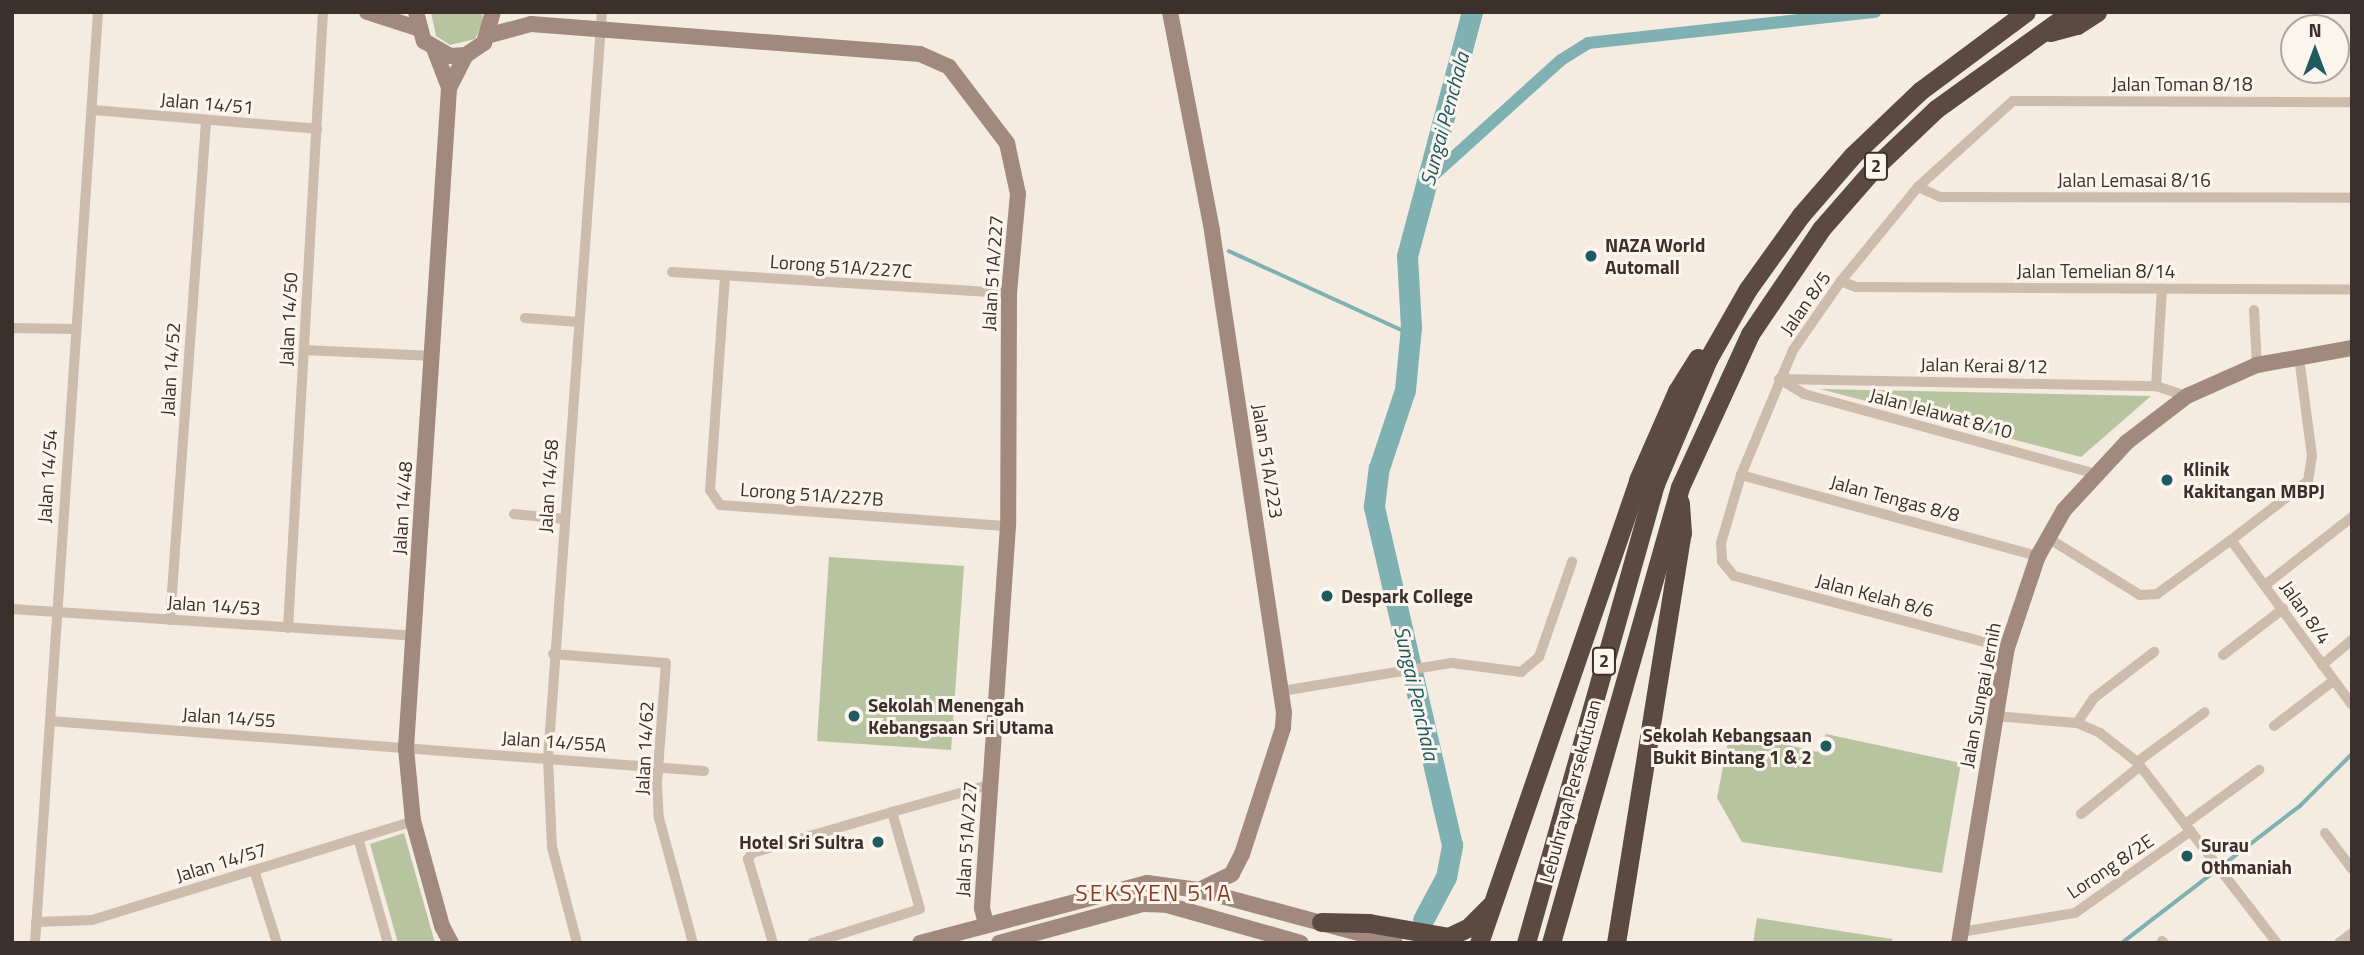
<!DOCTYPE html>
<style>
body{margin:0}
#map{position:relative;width:2364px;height:955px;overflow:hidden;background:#f4ebe1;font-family:"Titillium Web",sans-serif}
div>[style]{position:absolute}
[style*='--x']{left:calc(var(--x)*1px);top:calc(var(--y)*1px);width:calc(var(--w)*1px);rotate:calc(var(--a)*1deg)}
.green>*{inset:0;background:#b8c4a0}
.stream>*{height:3.5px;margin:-1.75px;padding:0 1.75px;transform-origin:1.75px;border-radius:1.75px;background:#7fb0b2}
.canal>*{height:12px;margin:-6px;padding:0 6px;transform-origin:6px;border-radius:6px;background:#7fb0b2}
.river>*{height:21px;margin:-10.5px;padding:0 10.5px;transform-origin:10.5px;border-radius:10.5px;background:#7fb0b2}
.street>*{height:10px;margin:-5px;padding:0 5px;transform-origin:5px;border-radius:5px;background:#cdbbac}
.secondary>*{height:16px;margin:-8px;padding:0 8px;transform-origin:8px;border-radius:8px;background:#a18a7d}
.highway>*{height:19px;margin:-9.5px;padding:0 9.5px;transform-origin:9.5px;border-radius:9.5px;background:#5c4a42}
.dots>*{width:19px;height:19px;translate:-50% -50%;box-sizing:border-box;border:4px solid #fbf5ee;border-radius:50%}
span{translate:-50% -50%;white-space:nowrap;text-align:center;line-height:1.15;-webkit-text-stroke:6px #fbf5ee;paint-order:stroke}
.shield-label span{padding:2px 5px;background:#fbf5ee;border:2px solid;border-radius:5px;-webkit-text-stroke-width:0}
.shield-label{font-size:18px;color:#3b302b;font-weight:700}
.street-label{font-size:19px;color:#3b302b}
.poi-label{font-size:19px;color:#3b302b;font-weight:700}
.left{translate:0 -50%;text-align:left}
.right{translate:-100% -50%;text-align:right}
.water-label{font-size:21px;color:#1f5a5e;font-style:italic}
.quarter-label{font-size:23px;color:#8c3b22;letter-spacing:2px}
.frame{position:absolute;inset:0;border:14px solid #3b302b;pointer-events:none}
.north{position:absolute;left:2280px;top:14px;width:70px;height:70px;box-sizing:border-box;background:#fbf5ee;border:2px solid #aea6a0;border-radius:50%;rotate:0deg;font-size:19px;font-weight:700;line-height:28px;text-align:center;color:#3b302b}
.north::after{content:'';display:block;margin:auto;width:24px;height:32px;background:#1f5a5e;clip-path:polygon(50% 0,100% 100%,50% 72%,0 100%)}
</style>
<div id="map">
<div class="green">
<div style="clip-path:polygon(431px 12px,482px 12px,483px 23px,475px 39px,450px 45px,436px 36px)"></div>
<div style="clip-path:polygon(1820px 389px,2151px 396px,2081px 457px)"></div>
<div style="clip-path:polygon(829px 557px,964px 566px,951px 750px,817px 741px)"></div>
<div style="clip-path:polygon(1730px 731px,1817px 752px,1826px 734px,1961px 763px,1942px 873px,1742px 842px,1717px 798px)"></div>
<div style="clip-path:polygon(404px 833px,435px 943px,398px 943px,370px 844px)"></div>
<div style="clip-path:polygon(1757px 918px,1892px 939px,1892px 943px,1753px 943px)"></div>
</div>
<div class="stream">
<div style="--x:1229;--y:251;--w:199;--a:24.6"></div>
<div style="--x:2122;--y:943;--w:225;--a:-37.6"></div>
<div style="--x:2300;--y:806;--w:74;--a:-45"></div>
</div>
<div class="canal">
<div style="--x:1426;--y:182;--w:182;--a:-42.1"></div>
<div style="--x:1561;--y:60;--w:32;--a:-32"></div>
<div style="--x:1588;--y:43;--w:289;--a:-6.2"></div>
</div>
<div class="river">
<div style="--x:1423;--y:920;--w:49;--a:-61.9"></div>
<div style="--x:1446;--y:877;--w:33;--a:-79"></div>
<div style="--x:1452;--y:845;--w:348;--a:-103"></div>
<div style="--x:1374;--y:506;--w:38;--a:-83"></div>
<div style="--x:1379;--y:468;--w:82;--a:-71.6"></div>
<div style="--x:1405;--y:390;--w:63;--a:-84.6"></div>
<div style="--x:1411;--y:327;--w:71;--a:-93.2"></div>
<div style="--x:1407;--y:256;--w:253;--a:-75.1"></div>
</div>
<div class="street">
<div style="--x:93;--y:110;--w:225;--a:4.8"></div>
<div style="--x:1918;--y:187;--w:24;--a:24"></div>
<div style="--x:1940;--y:197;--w:412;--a:0.1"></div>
<div style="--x:672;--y:272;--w:338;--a:3.6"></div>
<div style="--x:725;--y:276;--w:215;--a:94"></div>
<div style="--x:710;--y:490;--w:18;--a:56"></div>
<div style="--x:720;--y:505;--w:289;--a:4.2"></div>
<div style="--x:1841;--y:281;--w:16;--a:22"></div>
<div style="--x:1856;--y:287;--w:496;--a:0.3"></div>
<div style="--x:2254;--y:310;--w:55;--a:86.9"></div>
<div style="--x:525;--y:318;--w:54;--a:4.2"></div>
<div style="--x:12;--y:328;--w:64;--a:0.9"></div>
<div style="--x:304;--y:350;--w:130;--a:2.6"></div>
<div style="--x:1779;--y:379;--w:377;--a:1.1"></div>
<div style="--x:2156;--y:386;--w:33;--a:18"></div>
<div style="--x:1781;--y:380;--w:27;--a:31"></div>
<div style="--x:1804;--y:394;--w:303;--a:15.3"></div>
<div style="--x:2156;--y:386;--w:97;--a:-86.5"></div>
<div style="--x:1741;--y:475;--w:308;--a:15.3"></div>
<div style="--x:514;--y:514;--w:49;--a:5.8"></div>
<div style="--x:2048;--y:538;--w:108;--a:31.8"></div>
<div style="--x:2140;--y:595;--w:17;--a:-3"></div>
<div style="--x:2157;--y:594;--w:92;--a:-36.1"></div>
<div style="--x:2231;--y:540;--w:97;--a:-37.5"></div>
<div style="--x:2308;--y:481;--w:25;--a:-81"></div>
<div style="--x:2312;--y:456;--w:100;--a:-97.5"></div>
<div style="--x:2231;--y:540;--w:205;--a:53.7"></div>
<div style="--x:2265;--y:585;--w:110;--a:-38"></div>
<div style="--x:12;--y:609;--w:403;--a:3.8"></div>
<div style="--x:170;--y:620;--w:500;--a:-85.87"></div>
<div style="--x:288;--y:628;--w:617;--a:-86.75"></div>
<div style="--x:2007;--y:648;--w:282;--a:-165.2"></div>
<div style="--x:1734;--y:576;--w:19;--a:-129"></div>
<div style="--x:1722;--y:561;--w:18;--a:-93"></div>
<div style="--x:1721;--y:543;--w:71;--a:-73.6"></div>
<div style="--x:1741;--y:475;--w:135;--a:-67.4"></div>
<div style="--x:1793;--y:350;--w:84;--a:-55.2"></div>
<div style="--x:1841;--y:281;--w:122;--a:-50.7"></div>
<div style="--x:1918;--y:187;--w:128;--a:-42.2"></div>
<div style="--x:2013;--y:101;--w:339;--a:0.2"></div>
<div style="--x:553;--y:654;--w:113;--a:4.6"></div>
<div style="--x:666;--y:663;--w:121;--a:94.3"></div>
<div style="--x:657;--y:784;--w:34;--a:87"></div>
<div style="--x:659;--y:818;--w:130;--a:74.8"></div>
<div style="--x:2223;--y:655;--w:76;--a:-37.5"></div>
<div style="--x:2322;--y:665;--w:39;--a:-40"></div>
<div style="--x:1282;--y:691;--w:172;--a:-9.4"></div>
<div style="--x:1452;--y:663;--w:70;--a:7.4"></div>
<div style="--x:1521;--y:672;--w:23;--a:-40"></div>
<div style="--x:1539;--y:657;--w:101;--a:-70.8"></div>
<div style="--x:1995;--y:716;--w:82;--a:4.9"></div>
<div style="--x:2077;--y:723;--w:25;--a:23"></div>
<div style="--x:2100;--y:733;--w:47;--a:38.1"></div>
<div style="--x:2137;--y:762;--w:229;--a:52.3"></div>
<div style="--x:50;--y:721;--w:656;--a:4.37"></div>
<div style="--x:2077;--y:723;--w:30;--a:-56"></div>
<div style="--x:2094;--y:698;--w:76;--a:-37.5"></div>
<div style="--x:2274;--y:726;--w:74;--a:-37.3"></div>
<div style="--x:2137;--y:762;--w:84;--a:-36.3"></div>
<div style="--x:892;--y:812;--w:104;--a:-15.6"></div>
<div style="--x:2081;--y:814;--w:76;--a:-39.1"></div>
<div style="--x:2185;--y:824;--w:92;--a:-36.1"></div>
<div style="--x:2325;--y:833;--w:45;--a:53.1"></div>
<div style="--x:358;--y:838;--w:109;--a:74.1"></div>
<div style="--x:254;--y:870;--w:77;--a:72.5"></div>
<div style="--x:36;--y:922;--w:56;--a:-2"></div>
<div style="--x:92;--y:920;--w:336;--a:-17.1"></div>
<div style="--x:1961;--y:932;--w:116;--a:-9.5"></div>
<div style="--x:2075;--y:913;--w:142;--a:-35.3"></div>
<div style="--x:2162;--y:941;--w:3;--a:45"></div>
<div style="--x:35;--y:943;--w:933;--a:-86.13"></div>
<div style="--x:577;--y:943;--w:99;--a:-104.6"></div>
<div style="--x:552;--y:847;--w:88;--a:-92.6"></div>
<div style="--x:548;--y:759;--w:749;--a:-85.87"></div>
<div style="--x:773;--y:943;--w:88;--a:-106.6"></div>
<div style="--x:748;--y:859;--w:7;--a:-56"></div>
<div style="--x:752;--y:853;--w:146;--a:-16.3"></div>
<div style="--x:892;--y:812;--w:101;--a:73.9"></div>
<div style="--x:920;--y:909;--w:113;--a:162.5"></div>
<div style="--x:2339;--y:943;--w:16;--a:-38"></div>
</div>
<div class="secondary">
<div style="--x:367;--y:12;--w:52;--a:17.7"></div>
<div style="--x:416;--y:12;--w:30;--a:75"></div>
<div style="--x:424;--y:41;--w:30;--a:30"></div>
<div style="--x:450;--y:56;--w:16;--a:-4"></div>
<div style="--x:466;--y:55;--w:22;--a:-34"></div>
<div style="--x:484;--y:43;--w:32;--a:-74"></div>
<div style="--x:1170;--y:12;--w:223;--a:79.1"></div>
<div style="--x:1212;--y:231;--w:486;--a:81.5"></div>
<div style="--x:1284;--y:712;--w:16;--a:94"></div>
<div style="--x:1283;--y:728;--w:133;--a:108"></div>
<div style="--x:1242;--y:854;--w:22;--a:117"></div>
<div style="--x:1232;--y:874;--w:37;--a:154"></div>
<div style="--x:490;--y:35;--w:42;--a:-15"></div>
<div style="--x:531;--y:24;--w:390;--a:4.4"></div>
<div style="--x:920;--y:54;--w:32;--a:24"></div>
<div style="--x:949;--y:67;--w:96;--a:52.7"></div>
<div style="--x:1007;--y:143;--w:52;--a:77.8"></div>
<div style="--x:1018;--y:194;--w:99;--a:95.2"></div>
<div style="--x:1009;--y:293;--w:233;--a:90.2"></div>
<div style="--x:1008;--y:526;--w:383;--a:93.9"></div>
<div style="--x:982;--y:908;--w:16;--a:76"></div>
<div style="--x:435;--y:51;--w:40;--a:69"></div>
<div style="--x:451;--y:943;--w:19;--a:-118"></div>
<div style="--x:442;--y:926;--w:109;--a:-105.4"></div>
<div style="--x:413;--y:821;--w:73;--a:-95.5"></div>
<div style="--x:406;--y:748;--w:661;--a:-86.27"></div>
<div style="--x:449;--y:88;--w:37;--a:-63"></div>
<div style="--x:920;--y:943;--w:235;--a:-14.8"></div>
<div style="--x:1147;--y:883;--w:52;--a:7.7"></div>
<div style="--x:1199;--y:890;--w:203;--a:15.1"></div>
<div style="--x:999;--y:943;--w:149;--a:-15.2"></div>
<div style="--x:1143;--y:904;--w:24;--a:2"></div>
<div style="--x:1167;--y:905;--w:139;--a:15.8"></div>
<div style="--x:1959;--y:943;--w:299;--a:-80.8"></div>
<div style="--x:2007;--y:648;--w:97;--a:-71.4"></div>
<div style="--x:2038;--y:556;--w:53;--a:-60.5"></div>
<div style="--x:2064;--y:510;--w:93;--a:-47.2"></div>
<div style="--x:2127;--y:442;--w:76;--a:-37.5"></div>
<div style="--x:2187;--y:396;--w:77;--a:-23.9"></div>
<div style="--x:2257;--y:365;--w:97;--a:-10.1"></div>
</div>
<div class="highway">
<div style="--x:2050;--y:32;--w:28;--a:-15"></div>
<div style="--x:2077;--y:25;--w:24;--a:-33"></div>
<div style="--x:1321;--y:922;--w:48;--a:1.2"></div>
<div style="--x:1369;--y:923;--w:80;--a:10"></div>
<div style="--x:1448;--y:937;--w:23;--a:-25"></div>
<div style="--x:1469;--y:927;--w:30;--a:-45"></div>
<div style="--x:1479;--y:943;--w:490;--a:-71"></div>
<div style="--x:1638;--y:480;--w:97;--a:-66.3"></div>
<div style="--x:1677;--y:391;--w:39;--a:-58"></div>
<div style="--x:1526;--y:943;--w:477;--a:-74.3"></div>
<div style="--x:1655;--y:484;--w:136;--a:-67"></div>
<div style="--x:1708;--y:359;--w:81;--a:-60.3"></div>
<div style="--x:1748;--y:289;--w:91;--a:-54.4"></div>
<div style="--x:1801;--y:215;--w:79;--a:-49.1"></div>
<div style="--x:1853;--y:155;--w:93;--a:-43.7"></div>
<div style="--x:1920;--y:91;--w:132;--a:-36.7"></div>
<div style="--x:1551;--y:943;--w:474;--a:-74.2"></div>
<div style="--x:1680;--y:487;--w:168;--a:-65.4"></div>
<div style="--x:1750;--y:334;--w:127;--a:-55.9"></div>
<div style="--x:1821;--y:229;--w:84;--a:-48.9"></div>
<div style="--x:1876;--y:166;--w:83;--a:-43.5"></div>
<div style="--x:1936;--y:109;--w:166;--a:-35.7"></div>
<div style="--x:1616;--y:943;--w:415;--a:-80.9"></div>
<div style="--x:1682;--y:533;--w:31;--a:-94"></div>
</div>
<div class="dots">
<div style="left:1591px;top:256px;background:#1f5a5e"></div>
<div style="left:2167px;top:480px;background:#1f5a5e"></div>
<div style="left:1327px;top:596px;background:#1f5a5e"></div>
<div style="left:854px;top:716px;background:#1f5a5e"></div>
<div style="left:1826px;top:746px;background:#1f5a5e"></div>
<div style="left:878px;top:842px;background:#1f5a5e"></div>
<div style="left:2187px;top:856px;background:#1f5a5e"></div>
</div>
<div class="shield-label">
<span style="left:1876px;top:166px">2</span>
<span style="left:1604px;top:661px">2</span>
</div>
<div class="street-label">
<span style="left:2182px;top:84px">Jalan Toman 8/18</span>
<span style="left:207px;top:103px;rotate:5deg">Jalan 14/51</span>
<span style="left:2134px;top:180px">Jalan Lemasai 8/16</span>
<span style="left:841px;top:266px;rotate:4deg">Lorong 51A/227C</span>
<span style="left:2096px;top:271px">Jalan Temelian 8/14</span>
<span style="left:992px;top:273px;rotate:-86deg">Jalan 51A/227</span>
<span style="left:1805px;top:303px;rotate:-55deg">Jalan 8/5</span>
<span style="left:288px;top:319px;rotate:-87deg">Jalan 14/50</span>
<span style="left:1984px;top:365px;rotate:1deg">Jalan Kerai 8/12</span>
<span style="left:170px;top:369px;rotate:-86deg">Jalan 14/52</span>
<span style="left:1941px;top:413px;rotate:15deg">Jalan Jelawat 8/10</span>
<span style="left:1268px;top:461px;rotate:81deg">Jalan 51A/223</span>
<span style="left:47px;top:476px;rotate:-86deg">Jalan 14/54</span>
<span style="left:548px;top:486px;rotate:-86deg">Jalan 14/58</span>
<span style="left:812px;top:494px;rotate:4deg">Lorong 51A/227B</span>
<span style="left:1895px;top:498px;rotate:15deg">Jalan Tengas 8/8</span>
<span style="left:402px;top:508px;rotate:-86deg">Jalan 14/48</span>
<span style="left:1875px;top:595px;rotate:15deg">Jalan Kelah 8/6</span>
<span style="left:214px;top:605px;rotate:4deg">Jalan 14/53</span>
<span style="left:2306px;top:612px;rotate:55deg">Jalan 8/4</span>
<span style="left:1980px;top:695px;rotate:-79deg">Jalan Sungai Jernih</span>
<span style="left:229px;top:717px;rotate:4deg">Jalan 14/55</span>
<span style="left:554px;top:741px;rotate:4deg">Jalan 14/55A</span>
<span style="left:644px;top:748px;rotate:-87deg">Jalan 14/62</span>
<span style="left:1570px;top:791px;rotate:-75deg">Lebuhraya Persekutuan</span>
<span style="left:966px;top:839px;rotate:-86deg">Jalan 51A/227</span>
<span style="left:221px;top:862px;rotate:-17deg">Jalan 14/57</span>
<span style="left:2110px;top:866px;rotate:-34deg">Lorong 8/2E</span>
</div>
<div class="poi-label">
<span class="left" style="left:1605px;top:256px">NAZA World<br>Automall</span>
<span class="left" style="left:2183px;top:480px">Klinik<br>Kakitangan MBPJ</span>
<span class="left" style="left:1341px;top:596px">Despark College</span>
<span class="left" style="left:868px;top:716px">Sekolah Menengah<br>Kebangsaan Sri Utama</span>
<span class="right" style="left:1812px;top:746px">Sekolah Kebangsaan<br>Bukit Bintang 1 &amp; 2</span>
<span class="right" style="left:864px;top:842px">Hotel Sri Sultra</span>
<span class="left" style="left:2201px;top:856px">Surau<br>Othmaniah</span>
</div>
<div class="water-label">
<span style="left:1444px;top:119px;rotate:-75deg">Sungai Penchala</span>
<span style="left:1417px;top:693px;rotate:77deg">Sungai Penchala</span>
</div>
<div class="quarter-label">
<span style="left:1154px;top:893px">SEKSYEN 51A</span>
</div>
<div class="frame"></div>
<div class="north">N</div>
</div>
